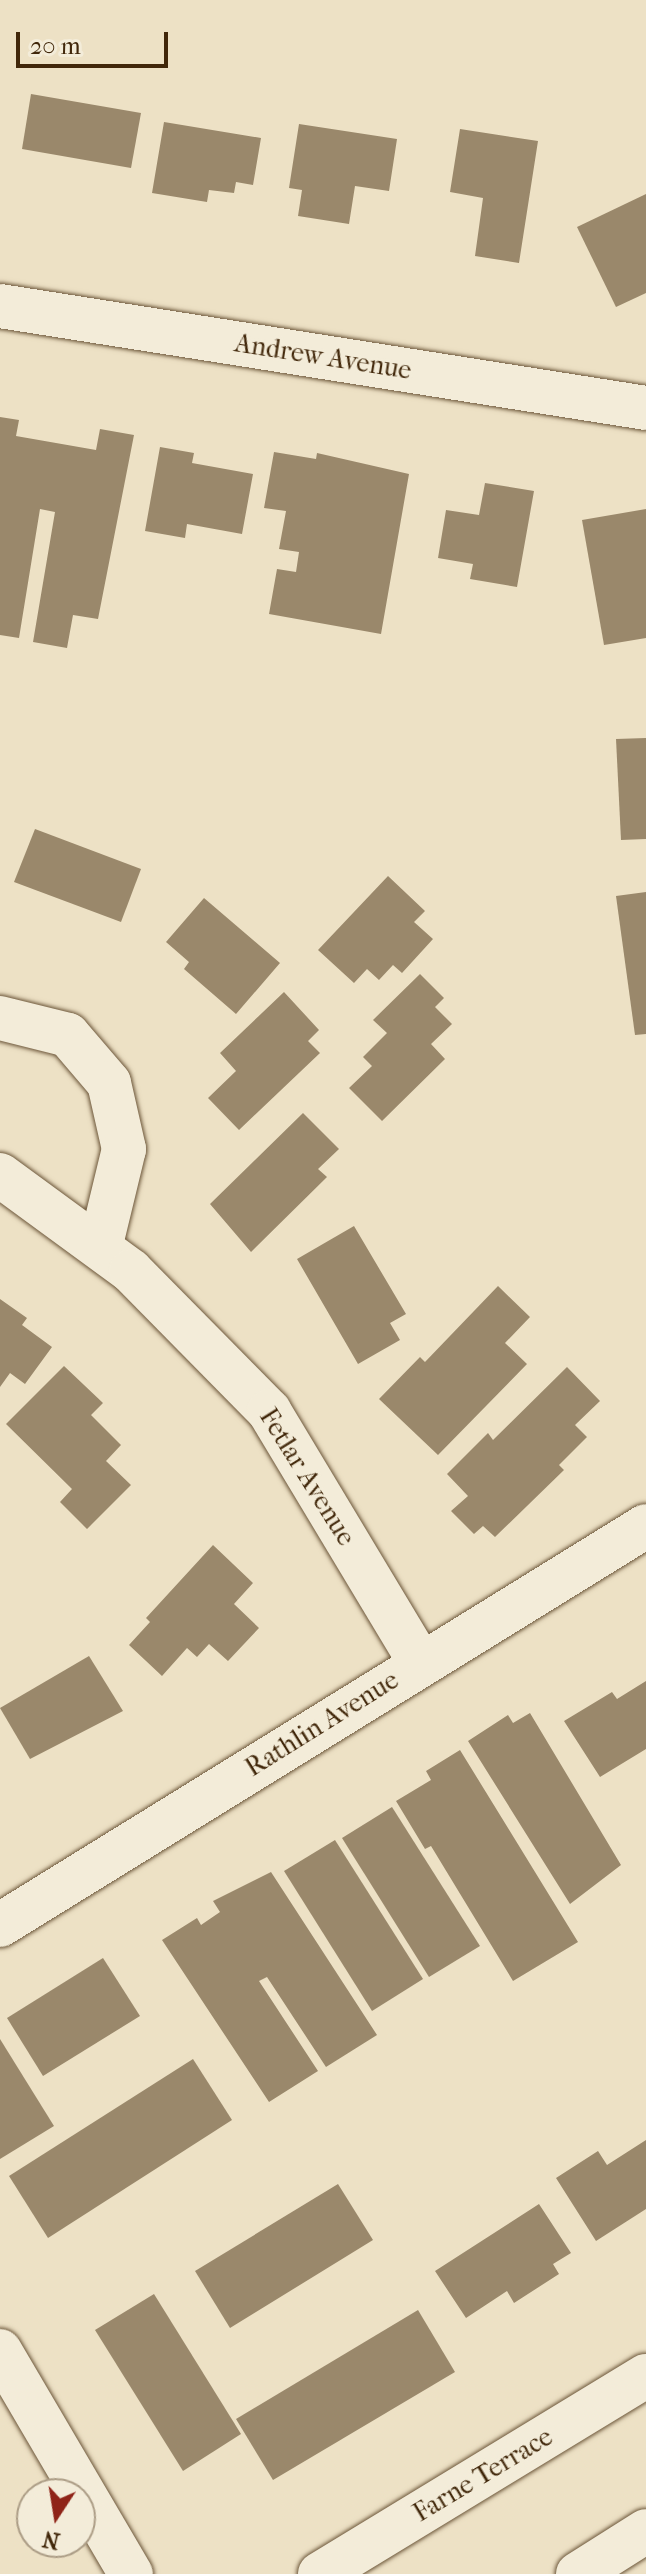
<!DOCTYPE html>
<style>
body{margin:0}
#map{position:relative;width:646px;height:2574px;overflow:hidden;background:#ede1c5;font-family:"IM FELL French Canon",serif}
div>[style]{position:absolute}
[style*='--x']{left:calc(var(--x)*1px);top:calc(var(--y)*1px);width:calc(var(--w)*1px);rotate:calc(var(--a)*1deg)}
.building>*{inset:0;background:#9a886b}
.roads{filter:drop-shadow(0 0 2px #6c5639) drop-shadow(0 0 2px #6c5639)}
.minor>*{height:44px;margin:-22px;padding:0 22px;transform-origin:22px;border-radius:22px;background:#f3ecd9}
span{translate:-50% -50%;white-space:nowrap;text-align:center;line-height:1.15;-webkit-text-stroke:6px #f3ecd9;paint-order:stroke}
.street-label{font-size:26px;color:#41270a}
.north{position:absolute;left:16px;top:2478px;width:80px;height:80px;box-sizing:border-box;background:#f3ecd9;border:2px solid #ac9d86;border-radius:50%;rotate:192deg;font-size:22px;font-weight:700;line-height:32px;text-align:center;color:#41270a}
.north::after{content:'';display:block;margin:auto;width:28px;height:36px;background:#8f2418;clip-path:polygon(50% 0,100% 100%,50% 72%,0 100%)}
.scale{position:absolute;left:16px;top:32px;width:152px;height:36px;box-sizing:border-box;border:4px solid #41270a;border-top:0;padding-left:10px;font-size:24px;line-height:28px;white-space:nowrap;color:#41270a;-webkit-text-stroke:6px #f3ecd9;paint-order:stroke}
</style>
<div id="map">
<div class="building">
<div style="clip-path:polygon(31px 94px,141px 113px,131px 168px,22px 149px)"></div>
<div style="clip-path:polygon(164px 122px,261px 138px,253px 185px,236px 182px,234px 193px,209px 190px,207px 202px,152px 193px)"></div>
<div style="clip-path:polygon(299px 124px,397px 139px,389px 191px,355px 186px,349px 224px,298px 216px,302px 190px,289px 188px)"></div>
<div style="clip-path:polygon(460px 129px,538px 141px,519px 263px,475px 256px,483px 198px,450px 192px)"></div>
<div style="clip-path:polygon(646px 194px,646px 293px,616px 307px,577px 227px)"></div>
<div style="clip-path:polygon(0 417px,19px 420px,16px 436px,96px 450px,100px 429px,134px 435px,98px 619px,73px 615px,67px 648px,33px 642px,55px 512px,40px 509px,19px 638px,0 635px)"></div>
<div style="clip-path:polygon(160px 447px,194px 453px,192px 463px,253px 474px,242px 534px,187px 524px,185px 538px,145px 531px)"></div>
<div style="clip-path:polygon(274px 452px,316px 459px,317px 453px,409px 474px,381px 634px,269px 614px,277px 569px,296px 572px,299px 552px,279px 549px,286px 511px,264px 508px)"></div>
<div style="clip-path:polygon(485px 483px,534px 491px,517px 587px,470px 579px,473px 564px,438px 558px,446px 510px,479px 515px)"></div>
<div style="clip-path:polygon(646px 509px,646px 638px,604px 645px,582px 520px)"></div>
<div style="clip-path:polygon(646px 738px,646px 839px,621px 840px,616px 739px)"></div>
<div style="clip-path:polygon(35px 829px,141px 869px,121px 922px,14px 882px)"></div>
<div style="clip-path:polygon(388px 876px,425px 911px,414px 922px,433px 939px,402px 973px,393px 965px,379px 980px,367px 969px,354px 983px,318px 950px)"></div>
<div style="clip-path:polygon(646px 892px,646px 1034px,635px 1035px,616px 896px)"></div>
<div style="clip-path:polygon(204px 898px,280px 963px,236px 1014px,184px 969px,189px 962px,166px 942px)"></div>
<div style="clip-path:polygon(420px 974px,444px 998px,435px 1007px,452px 1024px,431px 1044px,445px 1059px,382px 1121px,349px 1088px,372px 1066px,363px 1057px,387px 1033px,373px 1020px)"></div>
<div style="clip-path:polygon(284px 992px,319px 1030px,308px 1041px,320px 1053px,239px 1130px,208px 1098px,236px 1071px,220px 1053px)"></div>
<div style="clip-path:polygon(303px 1113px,339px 1149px,318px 1169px,327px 1177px,251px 1252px,210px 1204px)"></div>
<div style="clip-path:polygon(354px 1226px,406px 1314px,390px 1323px,400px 1340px,358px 1364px,297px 1259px)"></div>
<div style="clip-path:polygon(498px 1286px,530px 1317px,505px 1343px,527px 1364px,438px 1455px,379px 1399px,420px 1357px,425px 1362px)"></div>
<div style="clip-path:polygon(0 1299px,27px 1318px,22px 1325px,52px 1347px,25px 1384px,10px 1373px,0 1387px)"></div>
<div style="clip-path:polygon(64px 1366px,103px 1403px,91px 1415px,121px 1445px,106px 1461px,131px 1485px,87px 1529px,60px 1502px,72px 1489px,6px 1424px)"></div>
<div style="clip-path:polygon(567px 1367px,600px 1401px,575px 1425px,587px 1437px,559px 1465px,564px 1470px,495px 1537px,483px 1526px,474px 1534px,451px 1511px,468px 1496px,447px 1474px,488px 1433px,493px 1440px)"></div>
<div style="clip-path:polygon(213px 1545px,253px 1583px,234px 1604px,259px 1628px,228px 1661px,209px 1644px,197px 1657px,187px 1648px,162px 1676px,129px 1645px,150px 1622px,146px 1618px)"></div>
<div style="clip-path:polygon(89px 1656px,123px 1711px,30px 1759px,0 1708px)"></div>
<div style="clip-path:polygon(646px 1681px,646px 1749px,600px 1777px,564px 1721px,612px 1692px,617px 1699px)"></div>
<div style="clip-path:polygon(530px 1713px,621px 1865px,570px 1904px,468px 1741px,508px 1715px,513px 1723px)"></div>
<div style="clip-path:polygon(460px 1750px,578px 1942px,513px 1981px,431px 1846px,425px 1849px,396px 1801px,431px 1780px,426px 1771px)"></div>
<div style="clip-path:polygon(392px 1807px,480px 1946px,429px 1977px,342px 1838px)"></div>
<div style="clip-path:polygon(335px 1840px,423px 1979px,372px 2011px,284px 1871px)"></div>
<div style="clip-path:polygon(271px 1872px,377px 2035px,326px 2067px,267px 1977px,259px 1981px,318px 2071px,269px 2102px,162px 1940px,197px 1918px,201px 1925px,220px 1912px,213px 1901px)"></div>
<div style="clip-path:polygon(103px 1958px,140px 2016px,43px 2076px,7px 2018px)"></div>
<div style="clip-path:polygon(0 2039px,54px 2126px,0 2159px)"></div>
<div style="clip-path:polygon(193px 2059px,232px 2120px,48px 2238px,9px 2176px)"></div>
<div style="clip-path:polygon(646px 2140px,646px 2209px,596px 2241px,556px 2178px,598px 2151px,607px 2165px)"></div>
<div style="clip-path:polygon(338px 2184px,373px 2240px,230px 2328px,195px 2271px)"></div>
<div style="clip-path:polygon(539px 2204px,571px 2253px,553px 2264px,559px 2274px,514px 2303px,507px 2291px,466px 2318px,435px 2271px)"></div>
<div style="clip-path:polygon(154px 2294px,241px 2434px,183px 2471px,95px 2330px)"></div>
<div style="clip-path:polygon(418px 2310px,455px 2372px,273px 2480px,236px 2419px)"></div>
</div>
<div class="roads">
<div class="minor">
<div style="--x:0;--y:306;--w:654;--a:8.97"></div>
<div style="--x:0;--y:1018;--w:70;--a:14"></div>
<div style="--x:68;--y:1035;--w:63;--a:49.5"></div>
<div style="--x:109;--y:1083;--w:68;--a:77.2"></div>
<div style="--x:124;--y:1149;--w:98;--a:103.6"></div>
<div style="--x:0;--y:1175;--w:162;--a:36.2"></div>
<div style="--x:131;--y:1271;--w:197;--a:45.4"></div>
<div style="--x:269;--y:1411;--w:293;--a:59"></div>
<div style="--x:0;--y:1925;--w:759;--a:-31.7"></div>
<div style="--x:0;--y:2351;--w:259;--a:59.6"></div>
<div style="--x:320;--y:2574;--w:381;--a:-31.3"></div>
<div style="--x:578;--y:2574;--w:80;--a:-32.3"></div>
</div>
</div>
<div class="street-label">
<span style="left:323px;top:357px;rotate:9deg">Andrew Avenue</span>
<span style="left:307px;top:1477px;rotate:58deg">Fetlar Avenue</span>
<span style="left:322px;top:1724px;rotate:-32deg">Rathlin Avenue</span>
<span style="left:483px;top:2475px;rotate:-31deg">Farne Terrace</span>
</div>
<div class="north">N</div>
<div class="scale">20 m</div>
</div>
